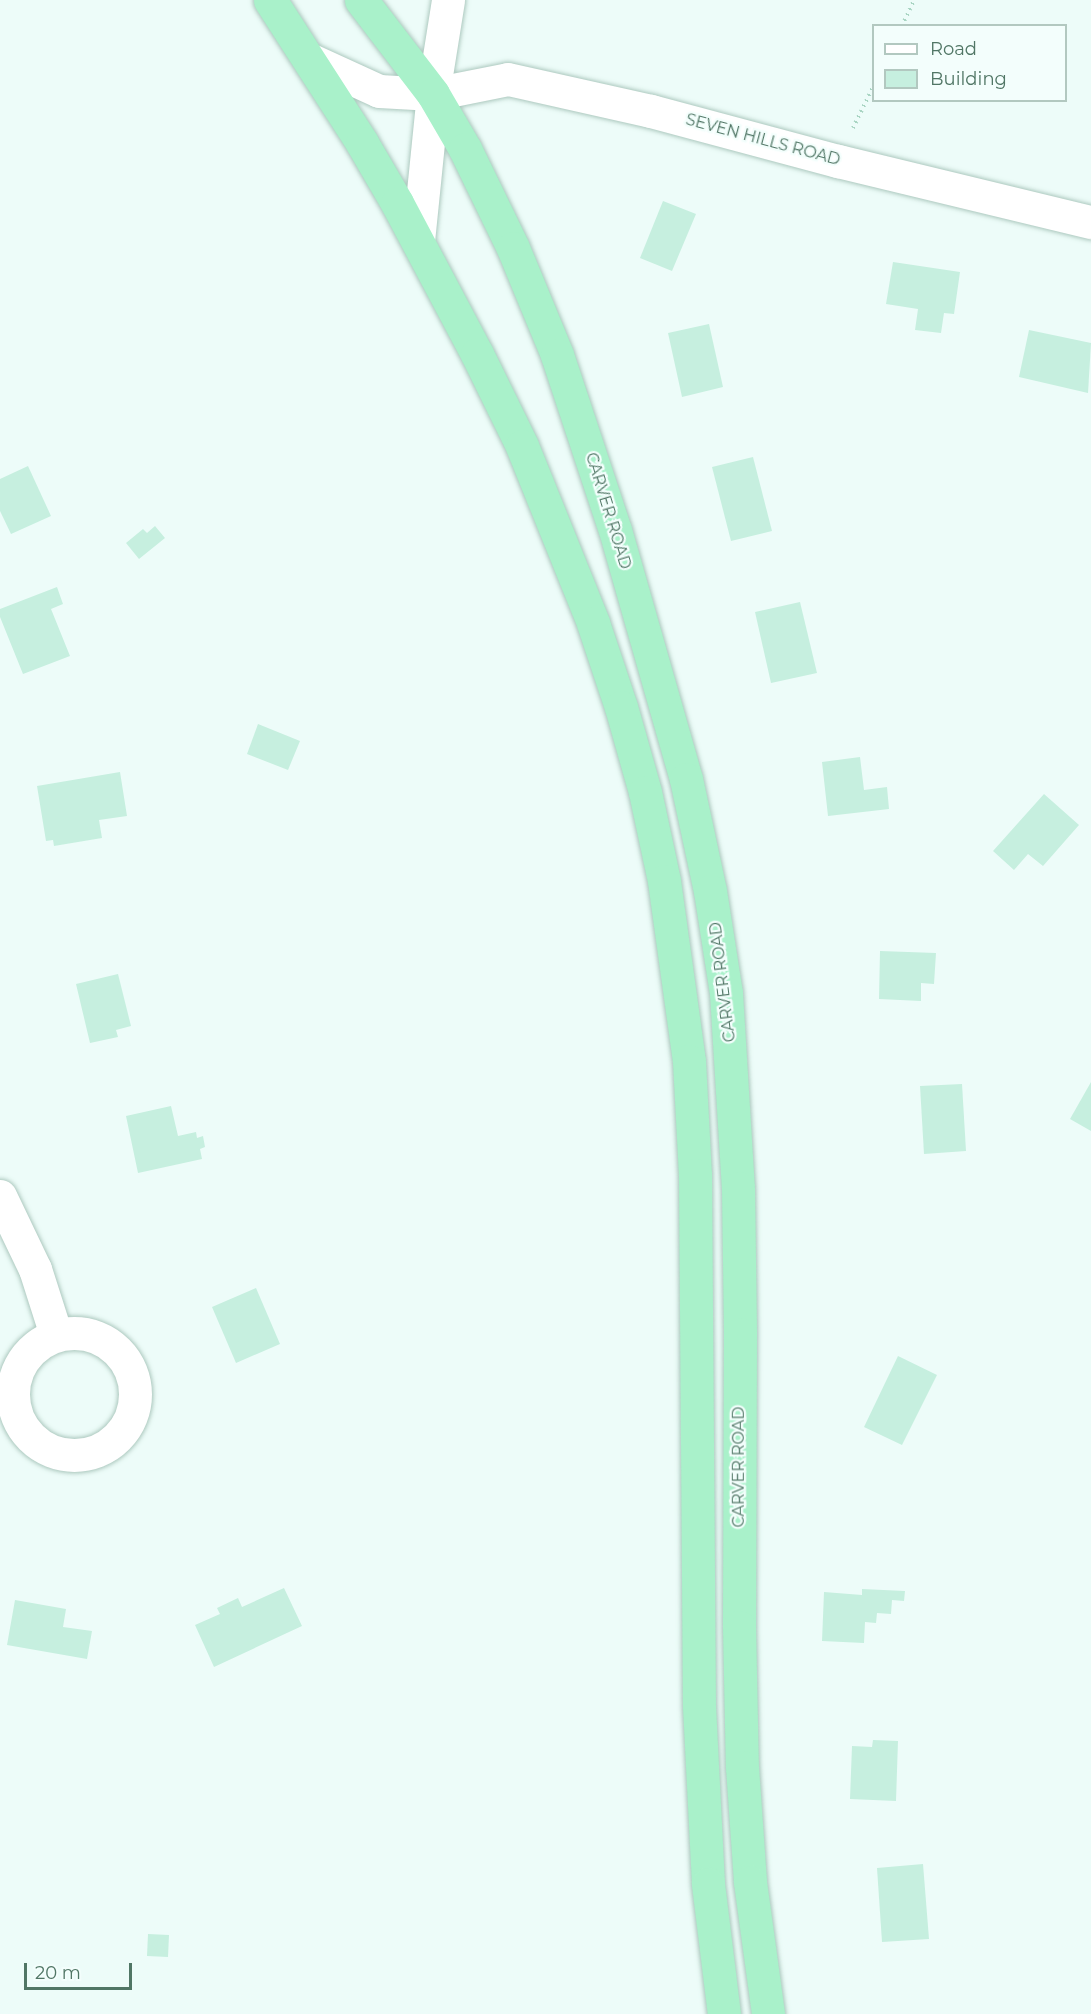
<!DOCTYPE html>
<style>
body{margin:0}
#map{position:relative;width:1091px;height:2014px;overflow:hidden;background:#edfcf9;font-family:Montserrat,sans-serif}
div>[style]{position:absolute}
[style*='--x']{left:calc(var(--x)*1px);top:calc(var(--y)*1px);width:calc(var(--w)*1px);rotate:calc(var(--a)*1deg)}
.building>*{inset:0;background:#c6efdf}
.path>*{height:4px;margin-top:-2px;transform-origin:0;background:repeating-linear-gradient(90deg,#a9d5c3 0 1.5px,transparent 0 6px)}
.roads{filter:drop-shadow(0 0 2px #adc9bf) drop-shadow(0 0 2px #adc9bf)}
.street>*{height:33px;margin:-16.5px;padding:0 16.5px;transform-origin:16.5px;border-radius:16.5px;background:#fff}
.street>.ring{margin:-16.5px;padding:0;box-sizing:content-box;background:none;border:33px solid #fff;border-radius:50%}
.secondary>*{height:33px;margin:-16.5px;padding:0 16.5px;transform-origin:16.5px;border-radius:16.5px;background:#fff}
.highway>*{height:33px;margin:-16.5px;padding:0 16.5px;transform-origin:16.5px;border-radius:16.5px;background:#a9f1ca}
span{translate:-50% -50%;white-space:nowrap;text-align:center;line-height:1.15;-webkit-text-stroke:4.5px #f3fefc;paint-order:stroke}
.street-label{font-size:16px;color:#507665}
.legend{position:absolute;left:872px;top:24px;width:195px;height:78px;box-sizing:border-box;background:#f3fefc;border:2px solid #b2c8c0;margin:0;padding:8px 10px;list-style:none;font-size:18px;color:#507665}
.legend li{display:flex;align-items:center;gap:12px;height:30px}
.legend b{width:30px;border:2px solid #b2c8c0}
.scale{position:absolute;left:24px;top:1963px;width:108px;height:27px;box-sizing:border-box;border:3px solid #507665;border-top:0;padding-left:8px;font-size:18px;line-height:21px;white-space:nowrap;color:#507665;-webkit-text-stroke:4px #f3fefc;paint-order:stroke}
</style>
<div id="map">
<div class="building">
<div style="clip-path:polygon(663px 201px,696px 214px,672px 271px,640px 258px)"></div>
<div style="clip-path:polygon(893px 262px,960px 272px,954px 314px,944px 313px,941px 333px,915px 330px,918px 309px,886px 304px)"></div>
<div style="clip-path:polygon(709px 324px,723px 387px,682px 397px,668px 333px)"></div>
<div style="clip-path:polygon(1029px 330px,1091px 343px,1088px 393px,1019px 377px)"></div>
<div style="clip-path:polygon(753px 457px,772px 531px,731px 541px,712px 467px)"></div>
<div style="clip-path:polygon(28px 466px,51px 516px,11px 534px,0 511px,0 479px)"></div>
<div style="clip-path:polygon(155px 526px,165px 538px,139px 559px,126px 543px,143px 529px,147px 533px)"></div>
<div style="clip-path:polygon(57px 587px,63px 604px,51px 609px,70px 656px,23px 674px,0 617px,0 609px)"></div>
<div style="clip-path:polygon(800px 602px,817px 673px,771px 683px,755px 612px)"></div>
<div style="clip-path:polygon(258px 724px,300px 741px,288px 770px,247px 754px)"></div>
<div style="clip-path:polygon(860px 757px,864px 790px,887px 787px,889px 809px,828px 816px,822px 762px)"></div>
<div style="clip-path:polygon(120px 772px,127px 816px,99px 820px,102px 838px,54px 846px,53px 840px,46px 841px,37px 786px)"></div>
<div style="clip-path:polygon(1044px 794px,1079px 825px,1043px 866px,1028px 854px,1014px 870px,993px 851px)"></div>
<div style="clip-path:polygon(880px 951px,936px 953px,934px 984px,921px 983px,921px 1001px,879px 999px)"></div>
<div style="clip-path:polygon(118px 974px,131px 1026px,116px 1030px,118px 1037px,90px 1043px,76px 984px)"></div>
<div style="clip-path:polygon(1091px 1082px,1091px 1131px,1070px 1119px)"></div>
<div style="clip-path:polygon(962px 1084px,966px 1151px,924px 1154px,920px 1086px)"></div>
<div style="clip-path:polygon(171px 1106px,178px 1136px,196px 1132px,197px 1138px,203px 1136px,205px 1147px,200px 1149px,202px 1159px,138px 1173px,126px 1116px)"></div>
<div style="clip-path:polygon(256px 1288px,280px 1344px,236px 1363px,212px 1307px)"></div>
<div style="clip-path:polygon(898px 1356px,937px 1375px,902px 1445px,864px 1427px)"></div>
<div style="clip-path:polygon(284px 1588px,302px 1626px,214px 1667px,195px 1625px,220px 1614px,217px 1608px,238px 1598px,242px 1607px)"></div>
<div style="clip-path:polygon(862px 1589px,905px 1591px,904px 1601px,892px 1600px,891px 1614px,877px 1613px,876px 1623px,865px 1622px,864px 1643px,822px 1641px,824px 1592px,862px 1595px)"></div>
<div style="clip-path:polygon(15px 1600px,66px 1609px,63px 1627px,92px 1631px,87px 1659px,7px 1645px)"></div>
<div style="clip-path:polygon(873px 1740px,898px 1741px,896px 1801px,850px 1799px,852px 1746px,872px 1747px)"></div>
<div style="clip-path:polygon(923px 1864px,929px 1939px,882px 1942px,877px 1868px)"></div>
<div style="clip-path:polygon(148px 1934px,169px 1935px,168px 1957px,147px 1956px)"></div>
</div>
<div class="path">
<div style="--x:902;--y:26;--w:29;--a:-65"></div>
<div style="--x:853;--y:128;--w:48;--a:-64"></div>
</div>
<div class="roads">
<div class="street">
<div style="--x:0;--y:1196;--w:81;--a:64.4"></div>
<div style="--x:35;--y:1269;--w:69;--a:72.3"></div>
<div class="ring" style="left:13px;top:1333px;width:89px;height:89px"></div>
</div>
<div class="secondary">
<div style="--x:309;--y:59;--w:77;--a:24.6"></div>
<div style="--x:379;--y:91;--w:54;--a:3.2"></div>
<div style="--x:433;--y:94;--w:76;--a:-11.3"></div>
<div style="--x:508;--y:79;--w:147;--a:12.6"></div>
<div style="--x:651;--y:111;--w:194;--a:15"></div>
<div style="--x:838;--y:161;--w:260;--a:13.6"></div>
<div style="--x:418;--y:241;--w:148;--a:-84.2"></div>
<div style="--x:433;--y:94;--w:95;--a:-80.9"></div>
</div>
<div class="highway">
<div style="--x:270;--y:0;--w:170;--a:57.2"></div>
<div style="--x:362;--y:143;--w:69;--a:59.7"></div>
<div style="--x:397;--y:203;--w:171;--a:62.1"></div>
<div style="--x:477;--y:354;--w:102;--a:63.9"></div>
<div style="--x:522;--y:446;--w:191;--a:68.1"></div>
<div style="--x:593;--y:623;--w:89;--a:71.6"></div>
<div style="--x:621;--y:707;--w:88;--a:74.2"></div>
<div style="--x:645;--y:792;--w:91;--a:77.9"></div>
<div style="--x:664;--y:881;--w:182;--a:82.1"></div>
<div style="--x:689;--y:1061;--w:114;--a:87"></div>
<div style="--x:695;--y:1175;--w:531;--a:89.57"></div>
<div style="--x:699;--y:1706;--w:178;--a:87.1"></div>
<div style="--x:708;--y:1884;--w:131;--a:83"></div>
<div style="--x:361;--y:0;--w:118;--a:52.5"></div>
<div style="--x:433;--y:94;--w:64;--a:59.8"></div>
<div style="--x:465;--y:149;--w:110;--a:64.1"></div>
<div style="--x:513;--y:248;--w:116;--a:67.6"></div>
<div style="--x:557;--y:355;--w:184;--a:71.7"></div>
<div style="--x:615;--y:530;--w:259;--a:74.1"></div>
<div style="--x:686;--y:779;--w:115;--a:77.9"></div>
<div style="--x:710;--y:891;--w:103;--a:81.1"></div>
<div style="--x:726;--y:993;--w:195;--a:86.5"></div>
<div style="--x:738;--y:1188;--w:146;--a:89.2"></div>
<div style="--x:740;--y:1334;--w:293;--a:90.2"></div>
<div style="--x:739;--y:1627;--w:140;--a:88.8"></div>
<div style="--x:742;--y:1767;--w:115;--a:86"></div>
<div style="--x:750;--y:1882;--w:133;--a:82.2"></div>
</div>
</div>
<div class="street-label">
<span style="left:763px;top:140px;rotate:15deg">SEVEN HILLS ROAD</span>
<span style="left:608px;top:511px;rotate:73deg">CARVER ROAD</span>
<span style="left:723px;top:982px;rotate:-97deg">CARVER ROAD</span>
<span style="left:739px;top:1467px;rotate:-90deg">CARVER ROAD</span>
</div>
<ul class="legend">
<li><b style="height:8px;background:#fff"></b>Road</li>
<li><b style="height:16px;background:#c6efdf"></b>Building</li>
</ul>
<div class="scale">20 m</div>
</div>
